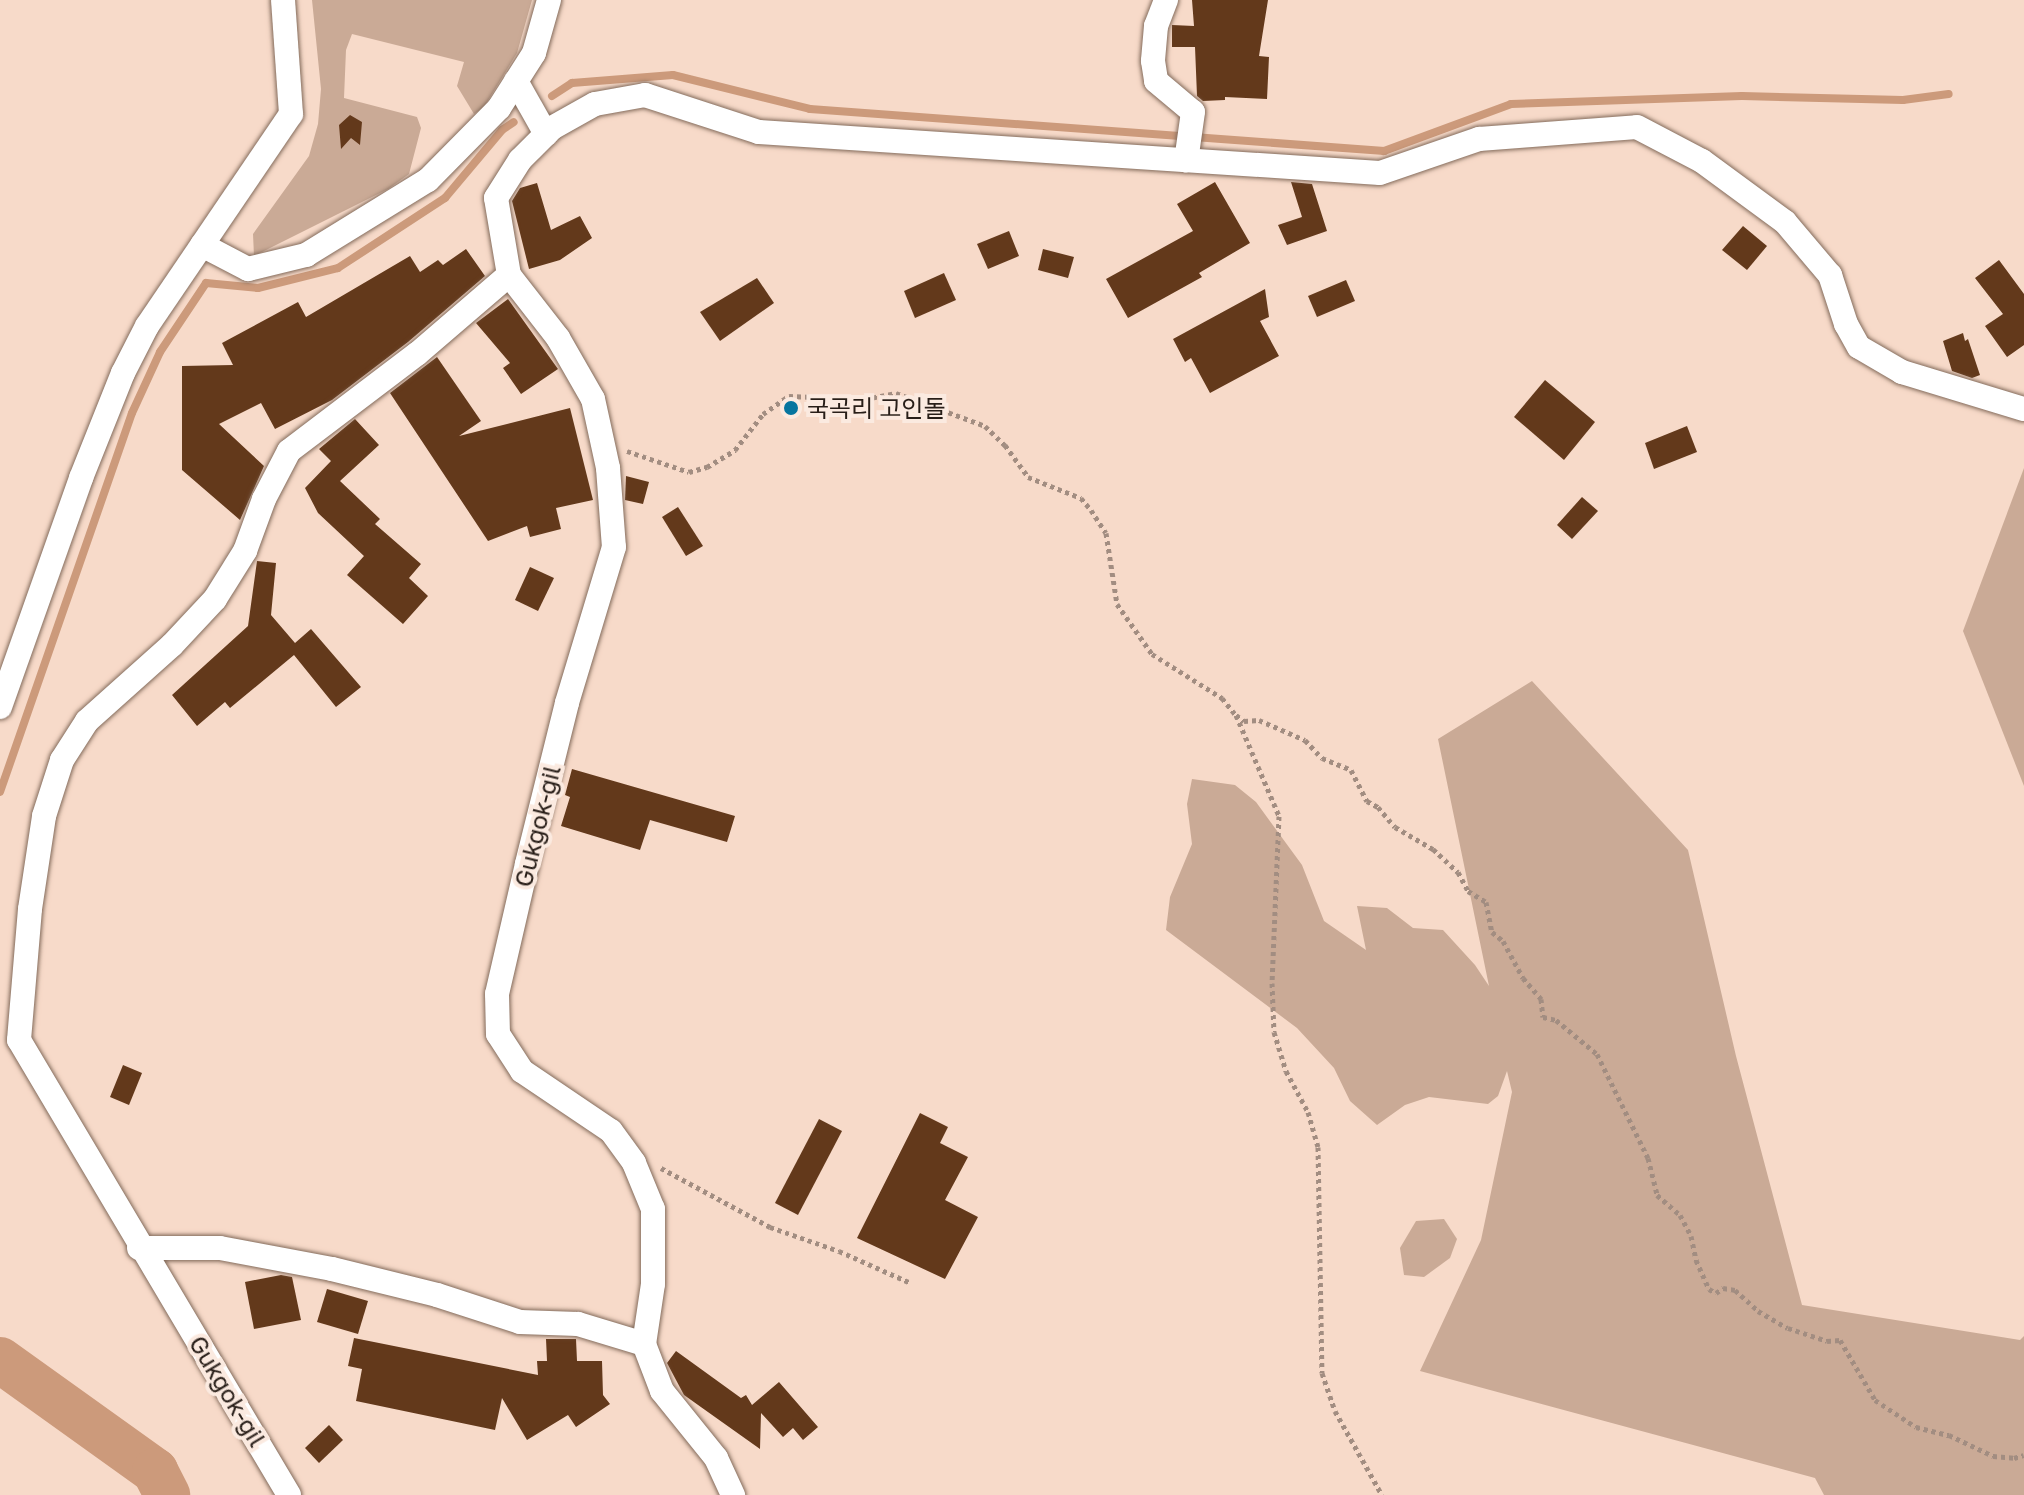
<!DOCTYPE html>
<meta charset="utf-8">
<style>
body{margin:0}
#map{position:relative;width:2024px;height:1495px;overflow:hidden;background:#f7dac9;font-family:"Golos Text","Noto Sans KR",sans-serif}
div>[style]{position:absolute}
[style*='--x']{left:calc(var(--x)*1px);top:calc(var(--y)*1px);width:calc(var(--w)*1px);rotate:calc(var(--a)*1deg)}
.green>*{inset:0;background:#caaa96}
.stream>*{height:8px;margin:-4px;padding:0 4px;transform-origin:4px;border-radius:4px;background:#cc9a7b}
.river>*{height:46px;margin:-23px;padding:0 23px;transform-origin:23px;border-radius:23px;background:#cc9a7b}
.building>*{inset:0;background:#63391b}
.path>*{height:5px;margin-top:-2.5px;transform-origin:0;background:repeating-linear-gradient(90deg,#a28d81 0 4px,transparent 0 8px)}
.roads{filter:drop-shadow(0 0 2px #836b5b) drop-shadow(0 0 2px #836b5b)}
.street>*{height:24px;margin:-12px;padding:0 12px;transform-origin:12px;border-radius:12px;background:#fff}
.dots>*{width:22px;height:22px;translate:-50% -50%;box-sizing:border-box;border:4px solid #fbeae0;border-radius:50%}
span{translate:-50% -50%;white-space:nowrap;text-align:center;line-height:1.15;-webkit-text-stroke:8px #fbeae0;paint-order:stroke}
.poi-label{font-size:24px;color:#281e18}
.left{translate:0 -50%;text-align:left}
.street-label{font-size:24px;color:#281e18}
</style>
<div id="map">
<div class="green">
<div style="clip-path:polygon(312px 0,532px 0,517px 53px,484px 107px,474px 114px,457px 86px,464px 62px,352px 34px,346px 50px,344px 98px,417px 117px,421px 128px,409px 174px,388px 189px,254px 256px,253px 234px,309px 156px,318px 124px,321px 89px)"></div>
<div style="clip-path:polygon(2024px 468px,2024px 786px,1963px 631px)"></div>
<div style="clip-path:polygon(1532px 681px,1688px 850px,1736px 1056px,1802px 1305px,2020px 1340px,2024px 1336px,2024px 1495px,1824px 1495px,1815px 1478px,1420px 1371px,1481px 1240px,1512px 1092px,1507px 1071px,1498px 1096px,1488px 1104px,1429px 1097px,1405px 1105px,1377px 1125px,1350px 1101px,1334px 1068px,1297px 1028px,1166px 930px,1170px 897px,1192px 844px,1187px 804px,1192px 779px,1235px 785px,1256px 802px,1302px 865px,1324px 921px,1366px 950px,1357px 906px,1387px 908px,1413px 928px,1443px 930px,1475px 965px,1489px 986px,1438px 739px)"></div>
<div style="clip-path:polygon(1444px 1219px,1457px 1239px,1450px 1258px,1424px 1277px,1404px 1275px,1400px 1248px,1416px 1221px)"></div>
</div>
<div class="stream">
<div style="--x:552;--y:96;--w:24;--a:-33"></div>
<div style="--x:572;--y:83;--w:101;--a:-4.5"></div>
<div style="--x:673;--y:75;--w:141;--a:13.9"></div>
<div style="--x:810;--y:109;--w:576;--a:4.18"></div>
<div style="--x:1384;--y:151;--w:135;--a:-20.3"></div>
<div style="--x:1511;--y:104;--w:231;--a:-2"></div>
<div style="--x:1742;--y:96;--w:161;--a:1.4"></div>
<div style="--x:1903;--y:100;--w:46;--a:-7.4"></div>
<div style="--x:0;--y:792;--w:401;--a:-70.8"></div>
<div style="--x:132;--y:413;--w:67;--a:-65.3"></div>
<div style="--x:160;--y:352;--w:83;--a:-56.3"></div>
<div style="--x:206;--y:283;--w:52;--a:5.5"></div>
<div style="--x:258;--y:288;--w:82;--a:-14"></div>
<div style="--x:338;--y:268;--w:128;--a:-33.2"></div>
<div style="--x:445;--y:198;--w:89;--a:-50"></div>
<div style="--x:502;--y:130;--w:14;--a:-34"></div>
</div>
<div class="river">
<div style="--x:0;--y:1360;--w:191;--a:35.6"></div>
<div style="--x:155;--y:1471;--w:27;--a:63"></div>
</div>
<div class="building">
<div style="clip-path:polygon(1192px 0,1268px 0,1259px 56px,1269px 57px,1267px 99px,1225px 97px,1225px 100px,1203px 101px,1197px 96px,1195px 47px,1172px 47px,1172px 25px,1194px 26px)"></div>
<div style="clip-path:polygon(350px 115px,362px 122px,360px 145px,351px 138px,341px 149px,339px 125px)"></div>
<div style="clip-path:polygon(1215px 182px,1250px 243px,1199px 273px,1202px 277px,1128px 318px,1106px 279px,1193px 231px,1177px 204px)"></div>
<div style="clip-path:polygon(1291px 182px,1312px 184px,1327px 231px,1287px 245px,1278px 225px,1302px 217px)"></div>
<div style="clip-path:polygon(537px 183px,551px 230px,580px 216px,592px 238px,560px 260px,529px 269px,512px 201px,520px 188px)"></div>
<div style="clip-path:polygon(1743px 226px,1767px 246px,1747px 270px,1722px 250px)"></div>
<div style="clip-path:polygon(1009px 231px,1019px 256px,988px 269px,977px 244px)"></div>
<div style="clip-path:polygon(466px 249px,485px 276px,408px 342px,332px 400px,275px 429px,261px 403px,219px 424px,264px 466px,240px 520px,182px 470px,182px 366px,233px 365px,222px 343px,298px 302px,306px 317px,410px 256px,420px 272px,438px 260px,443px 265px)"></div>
<div style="clip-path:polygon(1043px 249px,1074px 257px,1068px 278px,1038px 270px)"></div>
<div style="clip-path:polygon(1999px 260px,2024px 294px,2024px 345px,2007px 357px,1985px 326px,2003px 314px,1975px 278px)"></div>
<div style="clip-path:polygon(944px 273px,956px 300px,915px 318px,904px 291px)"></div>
<div style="clip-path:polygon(757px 278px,774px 303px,720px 341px,700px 312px)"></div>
<div style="clip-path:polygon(1346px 280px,1355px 301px,1317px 317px,1308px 296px)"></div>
<div style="clip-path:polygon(1265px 289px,1269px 317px,1260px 321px,1279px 356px,1210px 393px,1191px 358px,1185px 362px,1173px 339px)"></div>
<div style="clip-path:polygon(508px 299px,558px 369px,521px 394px,503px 368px,510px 363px,476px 323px)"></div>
<div style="clip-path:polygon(1963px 333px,1965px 341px,1968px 339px,1980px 375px,1972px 378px,1952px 371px,1943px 341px)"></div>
<div style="clip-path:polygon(437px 357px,481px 421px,459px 436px,570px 408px,593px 500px,556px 508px,561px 529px,530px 537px,527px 526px,488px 541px,390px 393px)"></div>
<div style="clip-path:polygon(1545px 380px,1595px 422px,1564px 460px,1514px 417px)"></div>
<div style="clip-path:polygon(355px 419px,379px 445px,340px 481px,380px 519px,375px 524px,421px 564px,409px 578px,428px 596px,403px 624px,347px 575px,364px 556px,318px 513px,305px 488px,331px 461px,319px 449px)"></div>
<div style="clip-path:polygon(1687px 426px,1697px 452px,1654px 469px,1645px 443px)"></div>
<div style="clip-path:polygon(626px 476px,649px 482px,643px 504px,625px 500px)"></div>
<div style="clip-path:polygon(1582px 497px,1598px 511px,1572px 539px,1557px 525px)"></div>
<div style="clip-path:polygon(678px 507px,703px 546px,686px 556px,662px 517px)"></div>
<div style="clip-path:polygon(257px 561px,276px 563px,271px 615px,295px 643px,311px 629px,361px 687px,336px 707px,294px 655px,230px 708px,225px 702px,197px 726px,172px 695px,248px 626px)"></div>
<div style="clip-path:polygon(530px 567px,554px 578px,538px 611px,515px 600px)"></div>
<div style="clip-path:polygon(572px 769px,735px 816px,727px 842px,650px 820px,640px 850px,561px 826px,570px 797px,565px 795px)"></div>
<div style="clip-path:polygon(123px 1065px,142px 1073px,129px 1105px,110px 1097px)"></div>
<div style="clip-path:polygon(920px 1113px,948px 1127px,940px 1143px,968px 1157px,945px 1200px,978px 1217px,945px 1279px,857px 1238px)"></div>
<div style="clip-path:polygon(819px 1119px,842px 1131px,798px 1215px,775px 1203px)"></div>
<div style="clip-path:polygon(281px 1275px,292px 1277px,301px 1320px,254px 1329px,245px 1282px)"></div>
<div style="clip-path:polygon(327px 1289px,368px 1301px,358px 1334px,317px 1322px)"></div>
<div style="clip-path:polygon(354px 1338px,538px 1375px,537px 1361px,547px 1361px,546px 1339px,576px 1339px,577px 1361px,602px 1361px,603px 1395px,610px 1404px,576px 1427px,568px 1415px,527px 1440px,502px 1398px,495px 1430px,356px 1401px,362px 1369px,348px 1366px)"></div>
<div style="clip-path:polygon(676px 1351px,741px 1398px,746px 1395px,752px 1405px,779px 1382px,818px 1427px,803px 1440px,793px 1428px,783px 1437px,761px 1413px,760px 1449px,684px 1395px,667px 1363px)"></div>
<div style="clip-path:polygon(329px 1425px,343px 1440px,319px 1463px,305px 1448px)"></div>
</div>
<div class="path">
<div style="--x:627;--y:451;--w:65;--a:18.7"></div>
<div style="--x:689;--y:472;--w:19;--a:-16"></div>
<div style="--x:707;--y:467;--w:33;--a:-31"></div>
<div style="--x:735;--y:450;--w:46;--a:-52.1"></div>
<div style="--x:763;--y:414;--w:32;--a:-35"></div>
<div style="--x:789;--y:396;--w:76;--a:2.3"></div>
<div style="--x:865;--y:399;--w:32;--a:-11"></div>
<div style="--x:896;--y:393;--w:95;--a:20.3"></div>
<div style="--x:985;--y:426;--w:28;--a:44"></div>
<div style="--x:1005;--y:445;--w:39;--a:54"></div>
<div style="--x:1028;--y:477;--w:57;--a:21.6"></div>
<div style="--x:1081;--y:498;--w:16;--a:50"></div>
<div style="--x:1091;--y:510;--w:27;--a:57"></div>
<div style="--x:1106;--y:533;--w:72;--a:81.2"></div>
<div style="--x:1117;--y:604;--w:61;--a:55"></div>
<div style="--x:1152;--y:654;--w:83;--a:32.2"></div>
<div style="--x:1222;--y:698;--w:22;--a:51"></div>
<div style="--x:1236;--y:715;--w:110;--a:66.9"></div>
<div style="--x:1279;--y:816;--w:167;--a:92.4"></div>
<div style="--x:1272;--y:983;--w:49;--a:87.7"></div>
<div style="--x:1274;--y:1032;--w:41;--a:72.9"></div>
<div style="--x:1286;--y:1071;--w:47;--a:61.8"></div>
<div style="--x:1308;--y:1112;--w:36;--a:74"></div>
<div style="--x:1318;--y:1147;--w:226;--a:89"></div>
<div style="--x:1322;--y:1373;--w:40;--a:71.1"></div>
<div style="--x:1335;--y:1411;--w:96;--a:60.8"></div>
<div style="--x:1236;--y:715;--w:10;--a:37"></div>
<div style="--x:1244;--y:721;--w:15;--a:-4"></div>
<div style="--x:1259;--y:720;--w:50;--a:23.5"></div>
<div style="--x:1305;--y:740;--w:25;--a:47"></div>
<div style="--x:1322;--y:758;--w:31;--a:22"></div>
<div style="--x:1351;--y:770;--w:35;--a:63"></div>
<div style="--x:1367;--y:801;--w:13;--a:29"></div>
<div style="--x:1378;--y:807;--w:26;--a:50"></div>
<div style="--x:1395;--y:827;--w:44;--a:30.1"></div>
<div style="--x:1433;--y:849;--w:34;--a:43"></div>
<div style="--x:1458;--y:872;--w:21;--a:62"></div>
<div style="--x:1468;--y:891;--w:21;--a:31"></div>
<div style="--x:1486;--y:902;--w:31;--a:79"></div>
<div style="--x:1492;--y:932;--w:14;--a:39"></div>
<div style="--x:1503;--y:941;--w:42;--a:61.6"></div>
<div style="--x:1523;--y:978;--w:28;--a:49"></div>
<div style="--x:1541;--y:999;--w:18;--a:84"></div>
<div style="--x:1543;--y:1017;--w:13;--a:13"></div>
<div style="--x:1556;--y:1020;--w:53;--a:39.7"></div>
<div style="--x:1597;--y:1054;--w:116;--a:63.9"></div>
<div style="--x:1648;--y:1158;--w:38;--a:76"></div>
<div style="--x:1657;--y:1195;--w:30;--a:41"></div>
<div style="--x:1680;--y:1215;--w:24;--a:62"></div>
<div style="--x:1691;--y:1236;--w:25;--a:78"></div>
<div style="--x:1696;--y:1260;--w:32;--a:66"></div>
<div style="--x:1709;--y:1289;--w:8;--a:30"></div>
<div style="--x:1716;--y:1293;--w:9;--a:-36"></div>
<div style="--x:1723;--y:1288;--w:12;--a:9"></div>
<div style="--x:1735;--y:1290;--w:31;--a:42"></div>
<div style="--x:1758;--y:1311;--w:34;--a:30"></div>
<div style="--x:1788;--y:1328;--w:41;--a:18.4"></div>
<div style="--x:1827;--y:1341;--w:13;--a:-4"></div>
<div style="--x:1840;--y:1340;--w:69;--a:59.7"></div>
<div style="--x:1875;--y:1400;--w:49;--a:33.4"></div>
<div style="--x:1916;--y:1427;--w:34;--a:14"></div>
<div style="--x:1949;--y:1435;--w:49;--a:25.5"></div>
<div style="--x:1993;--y:1456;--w:21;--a:5"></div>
<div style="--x:2014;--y:1458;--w:10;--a:-17"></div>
<div style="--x:661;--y:1168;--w:124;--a:28.4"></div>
<div style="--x:770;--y:1227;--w:73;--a:19.2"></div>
<div style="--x:839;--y:1251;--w:79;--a:24"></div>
</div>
<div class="roads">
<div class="street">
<div style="--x:1166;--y:0;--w:28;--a:111"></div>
<div style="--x:1156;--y:26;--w:35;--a:95"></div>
<div style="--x:1153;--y:61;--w:20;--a:81"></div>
<div style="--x:1156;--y:81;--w:48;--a:40"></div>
<div style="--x:1193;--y:112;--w:49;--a:98.1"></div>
<div style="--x:516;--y:81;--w:61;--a:60.5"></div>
<div style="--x:202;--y:245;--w:52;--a:27.6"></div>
<div style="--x:248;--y:269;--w:60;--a:-13.6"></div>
<div style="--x:306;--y:255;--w:143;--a:-31.6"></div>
<div style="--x:428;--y:180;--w:101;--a:-45.4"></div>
<div style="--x:499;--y:108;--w:65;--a:-57.5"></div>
<div style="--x:534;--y:53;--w:55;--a:-74.2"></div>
<div style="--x:509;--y:275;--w:80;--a:52.1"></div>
<div style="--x:558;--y:338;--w:70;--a:60.2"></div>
<div style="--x:593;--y:399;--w:71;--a:77.7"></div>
<div style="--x:608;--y:468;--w:79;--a:85.7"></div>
<div style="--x:614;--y:547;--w:163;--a:106.8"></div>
<div style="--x:567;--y:703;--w:166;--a:104"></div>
<div style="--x:527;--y:864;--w:133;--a:103"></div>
<div style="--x:497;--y:994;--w:40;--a:88.6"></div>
<div style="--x:498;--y:1034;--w:44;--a:57"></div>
<div style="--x:522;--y:1071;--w:107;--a:34"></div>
<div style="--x:611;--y:1131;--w:39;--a:54"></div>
<div style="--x:634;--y:1163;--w:50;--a:67.6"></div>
<div style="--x:653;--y:1209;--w:75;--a:90"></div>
<div style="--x:653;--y:1284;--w:61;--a:98.5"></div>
<div style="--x:644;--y:1344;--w:50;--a:69"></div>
<div style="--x:662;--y:1391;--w:86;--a:51.1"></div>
<div style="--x:716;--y:1458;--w:41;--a:65.3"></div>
<div style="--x:0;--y:707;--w:243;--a:-70.5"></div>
<div style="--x:81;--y:478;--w:113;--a:-68.2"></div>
<div style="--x:123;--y:373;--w:53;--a:-62.9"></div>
<div style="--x:147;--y:326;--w:256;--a:-55.8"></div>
<div style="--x:291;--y:114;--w:114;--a:-94"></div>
<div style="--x:19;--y:1040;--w:131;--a:-85.2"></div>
<div style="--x:30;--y:909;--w:94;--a:-81.4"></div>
<div style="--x:44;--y:816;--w:59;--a:-72.2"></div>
<div style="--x:62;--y:760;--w:46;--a:-57.3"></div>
<div style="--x:87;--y:721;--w:114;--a:-41.8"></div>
<div style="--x:172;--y:645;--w:63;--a:-46.9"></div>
<div style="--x:215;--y:599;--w:57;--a:-58"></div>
<div style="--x:245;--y:551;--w:55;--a:-69.9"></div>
<div style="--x:264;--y:499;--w:54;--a:-62.5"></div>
<div style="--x:289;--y:451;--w:161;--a:-37.2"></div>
<div style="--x:417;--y:354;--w:121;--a:-40.7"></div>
<div style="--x:509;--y:275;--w:78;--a:-99.6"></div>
<div style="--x:496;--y:198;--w:45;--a:-57.7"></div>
<div style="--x:520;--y:160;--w:45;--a:-45"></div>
<div style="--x:552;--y:128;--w:49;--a:-29.2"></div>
<div style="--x:595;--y:104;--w:51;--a:-10.2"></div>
<div style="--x:645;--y:95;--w:120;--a:18"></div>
<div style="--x:759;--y:132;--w:622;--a:3.78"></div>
<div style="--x:1380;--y:173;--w:105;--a:-19"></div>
<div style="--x:1479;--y:139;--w:158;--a:-4.3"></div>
<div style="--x:1637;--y:127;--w:73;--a:27.6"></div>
<div style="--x:1702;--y:161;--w:103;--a:36.3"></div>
<div style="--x:1785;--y:222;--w:70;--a:49.7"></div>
<div style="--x:1830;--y:275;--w:52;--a:71.9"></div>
<div style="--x:1846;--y:324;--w:26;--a:61"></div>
<div style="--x:1859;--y:347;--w:50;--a:30.2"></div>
<div style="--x:1902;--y:372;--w:127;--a:16.9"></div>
<div style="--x:19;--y:1040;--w:529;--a:59.31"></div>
<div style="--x:139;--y:1248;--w:81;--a:0"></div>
<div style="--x:220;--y:1248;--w:114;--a:10.6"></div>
<div style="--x:332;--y:1269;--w:108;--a:13.9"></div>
<div style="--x:437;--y:1295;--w:87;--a:18"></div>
<div style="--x:520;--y:1322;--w:58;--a:2"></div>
<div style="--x:578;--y:1324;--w:69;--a:16.9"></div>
</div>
</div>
<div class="dots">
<div style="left:791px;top:408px;background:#06759f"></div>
</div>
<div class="poi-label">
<span class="left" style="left:807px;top:408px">국곡리 고인돌</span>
</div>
<div class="street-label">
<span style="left:537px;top:826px;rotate:-76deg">Gukgok-gil</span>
<span style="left:228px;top:1391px;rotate:59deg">Gukgok-gil</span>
</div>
</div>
